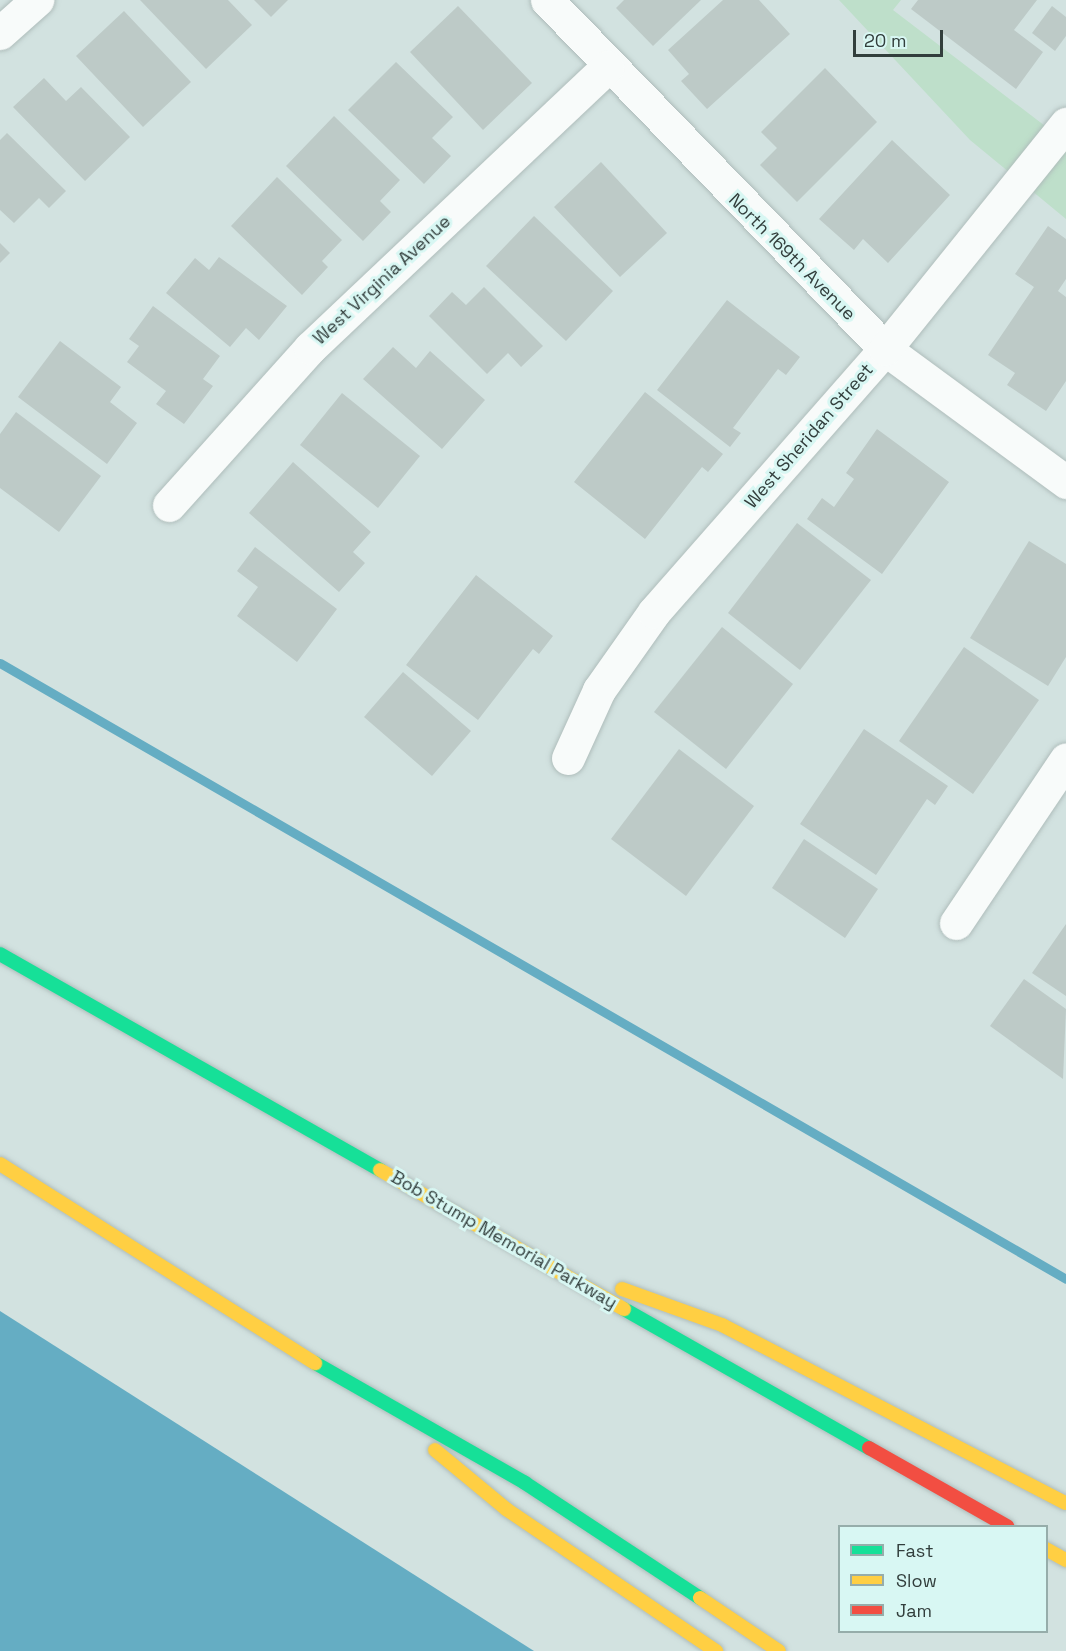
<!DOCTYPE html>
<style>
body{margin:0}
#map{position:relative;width:1066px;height:1651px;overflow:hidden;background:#d2e2e0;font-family:"Space Grotesk",sans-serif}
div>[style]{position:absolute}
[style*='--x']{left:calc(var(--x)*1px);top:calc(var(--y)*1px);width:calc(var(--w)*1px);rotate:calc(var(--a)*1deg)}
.green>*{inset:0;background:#bedfca}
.water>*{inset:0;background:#65adc3}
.stream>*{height:9px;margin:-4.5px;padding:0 4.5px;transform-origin:4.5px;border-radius:4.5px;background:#65adc3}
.building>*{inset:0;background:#bdcac7}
.roads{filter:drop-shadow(0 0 2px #afbdbb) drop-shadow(0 0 2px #afbdbb)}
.street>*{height:33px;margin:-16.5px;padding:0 16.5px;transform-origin:16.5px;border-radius:16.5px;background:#f8fbfa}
.fast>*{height:14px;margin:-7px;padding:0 7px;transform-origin:7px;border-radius:7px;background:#16e098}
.slow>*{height:14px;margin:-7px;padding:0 7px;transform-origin:7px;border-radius:7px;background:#ffcf43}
.jam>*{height:14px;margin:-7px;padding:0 7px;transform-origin:7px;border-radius:7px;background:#f24e42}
span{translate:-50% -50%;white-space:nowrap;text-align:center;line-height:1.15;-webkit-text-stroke:6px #d8f7f3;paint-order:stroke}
.street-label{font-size:18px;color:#323e3c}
.legend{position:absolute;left:838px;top:1525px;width:210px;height:108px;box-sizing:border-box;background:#d8f7f3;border:2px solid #96adaa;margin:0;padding:8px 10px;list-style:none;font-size:18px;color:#323e3c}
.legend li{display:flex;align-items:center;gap:12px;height:30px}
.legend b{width:30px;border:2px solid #96adaa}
.scale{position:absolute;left:853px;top:30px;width:90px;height:27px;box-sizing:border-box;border:3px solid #323e3c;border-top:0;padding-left:8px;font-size:18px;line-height:21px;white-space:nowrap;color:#323e3c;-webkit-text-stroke:4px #d8f7f3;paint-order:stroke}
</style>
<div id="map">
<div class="green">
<div style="clip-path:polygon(839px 0,901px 0,893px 10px,1066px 142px,1066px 219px,970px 140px)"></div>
</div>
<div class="water">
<div style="clip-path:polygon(0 1311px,534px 1651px,0 1651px)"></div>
</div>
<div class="stream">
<div style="--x:0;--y:663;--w:1231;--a:30.02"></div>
</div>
<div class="building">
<div style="clip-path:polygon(140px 0,228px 0,252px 25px,206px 69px)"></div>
<div style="clip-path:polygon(254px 0,288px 0,271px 17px)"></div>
<div style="clip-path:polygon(624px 0,701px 0,653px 46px,616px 8px)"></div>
<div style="clip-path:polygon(723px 0,759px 0,790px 34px,707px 109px,681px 81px,689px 74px,668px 50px)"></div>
<div style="clip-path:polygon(918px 0,1037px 0,1014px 30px,1043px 52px,1016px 89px,911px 9px)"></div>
<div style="clip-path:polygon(458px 6px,532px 83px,483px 130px,410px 52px)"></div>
<div style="clip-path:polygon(1052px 6px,1066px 17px,1066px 36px,1055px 51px,1032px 33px)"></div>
<div style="clip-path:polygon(124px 11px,191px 82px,143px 127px,76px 56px)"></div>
<div style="clip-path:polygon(396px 62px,453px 117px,432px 138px,451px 156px,424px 184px,348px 110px)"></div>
<div style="clip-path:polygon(825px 68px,877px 122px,797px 202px,760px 165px,777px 148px,761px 132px)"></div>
<div style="clip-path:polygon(44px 78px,66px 101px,81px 87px,130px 137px,85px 181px,13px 107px)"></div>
<div style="clip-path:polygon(334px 116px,400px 180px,380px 201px,391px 212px,363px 241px,286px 166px)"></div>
<div style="clip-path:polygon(7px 133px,66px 191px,49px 208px,39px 198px,14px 223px,0 210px,0 140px)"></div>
<div style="clip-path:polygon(892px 140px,950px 195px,888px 263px,863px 239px,854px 250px,819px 219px)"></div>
<div style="clip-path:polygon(601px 162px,667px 233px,620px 277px,554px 207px)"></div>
<div style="clip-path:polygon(277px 177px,342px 240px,322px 261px,328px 267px,302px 295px,231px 226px)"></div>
<div style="clip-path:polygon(534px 216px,613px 291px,566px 341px,486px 266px)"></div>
<div style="clip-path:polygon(1048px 226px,1066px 239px,1066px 279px,1058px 291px,1066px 297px,1066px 381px,1046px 411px,1007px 385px,1015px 373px,988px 355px,1034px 287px,1015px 274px)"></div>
<div style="clip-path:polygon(0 243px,10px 253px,0 263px)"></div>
<div style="clip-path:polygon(219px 257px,287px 306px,259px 340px,246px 328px,230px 347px,166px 293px,195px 258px,209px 270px)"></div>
<div style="clip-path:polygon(484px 287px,543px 346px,521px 367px,508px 353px,487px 374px,429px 316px,452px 292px,466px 305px)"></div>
<div style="clip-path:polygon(727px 300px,800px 357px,786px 375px,778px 369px,733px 428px,741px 433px,730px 447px,657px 390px)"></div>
<div style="clip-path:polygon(153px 306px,220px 356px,203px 379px,213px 386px,184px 424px,156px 404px,166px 391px,127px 362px,139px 346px,129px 339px)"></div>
<div style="clip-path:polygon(60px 341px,121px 387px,110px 402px,137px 423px,107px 464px,18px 397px)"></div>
<div style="clip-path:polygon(393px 347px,416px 368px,430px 351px,485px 400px,442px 449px,363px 379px)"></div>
<div style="clip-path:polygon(645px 392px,723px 454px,708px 472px,702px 467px,645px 539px,574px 482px)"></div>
<div style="clip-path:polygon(342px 393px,420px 456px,378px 508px,300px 445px)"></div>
<div style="clip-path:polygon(16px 412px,101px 476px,59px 532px,0 488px,0 434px)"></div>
<div style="clip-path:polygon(877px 429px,949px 482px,882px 574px,807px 519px,822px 498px,834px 507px,854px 479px,846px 473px)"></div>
<div style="clip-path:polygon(293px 462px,371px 532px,353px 552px,365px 563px,339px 592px,249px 513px)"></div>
<div style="clip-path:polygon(797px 523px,871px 580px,800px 670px,728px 613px)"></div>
<div style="clip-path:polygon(1029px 541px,1066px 564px,1066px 657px,1048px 686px,970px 638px)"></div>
<div style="clip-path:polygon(255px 547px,337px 609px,297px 662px,237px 616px,258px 587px,237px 571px)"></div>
<div style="clip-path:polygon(476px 575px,553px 636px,539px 654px,533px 649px,478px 720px,406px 665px)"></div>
<div style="clip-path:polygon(722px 627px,793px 684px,726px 769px,654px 712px)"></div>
<div style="clip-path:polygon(964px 647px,1039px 700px,973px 794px,899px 741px)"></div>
<div style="clip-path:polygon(403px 672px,471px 731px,432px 776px,364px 717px)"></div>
<div style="clip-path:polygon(864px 729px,948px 786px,935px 805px,927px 799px,876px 875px,800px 824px)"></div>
<div style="clip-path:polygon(679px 749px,754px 806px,686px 896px,611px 839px)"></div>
<div style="clip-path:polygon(804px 839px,878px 889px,845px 938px,772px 888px)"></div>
<div style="clip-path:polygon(1066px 924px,1066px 996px,1032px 973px)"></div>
<div style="clip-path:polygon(1024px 979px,1066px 1009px,1063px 1079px,990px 1026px)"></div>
</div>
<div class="roads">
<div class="street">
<div style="--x:547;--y:0;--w:486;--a:45.9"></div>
<div style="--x:885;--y:349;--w:225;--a:36.3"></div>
<div style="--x:0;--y:33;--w:50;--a:-41.7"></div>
<div style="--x:169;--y:505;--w:211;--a:-48.1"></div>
<div style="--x:310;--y:348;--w:409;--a:-43.4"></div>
<div style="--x:568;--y:758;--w:75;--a:-65.5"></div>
<div style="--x:599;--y:690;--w:95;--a:-54.8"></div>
<div style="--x:654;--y:612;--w:350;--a:-48.7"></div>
<div style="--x:885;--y:349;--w:289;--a:-51.2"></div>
<div style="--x:956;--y:923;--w:197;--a:-56.1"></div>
</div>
<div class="fast">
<div style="--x:0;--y:954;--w:437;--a:29.6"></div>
<div style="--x:624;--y:1309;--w:282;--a:29.6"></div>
<div style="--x:315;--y:1363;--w:242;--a:29.7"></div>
<div style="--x:525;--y:1483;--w:209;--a:33.3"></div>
</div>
<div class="slow">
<div style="--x:0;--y:1164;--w:373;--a:32.3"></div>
<div style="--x:380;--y:1170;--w:281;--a:29.7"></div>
<div style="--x:622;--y:1289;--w:106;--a:19.8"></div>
<div style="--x:722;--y:1325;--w:387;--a:27.4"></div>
<div style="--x:435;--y:1450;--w:92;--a:39.7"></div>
<div style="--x:506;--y:1509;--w:254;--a:34.1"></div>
<div style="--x:1046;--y:1549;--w:23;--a:29"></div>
<div style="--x:700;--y:1598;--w:95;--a:33.9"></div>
</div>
<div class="jam">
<div style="--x:869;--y:1448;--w:159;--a:29.5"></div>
</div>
</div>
<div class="street-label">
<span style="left:792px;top:257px;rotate:45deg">North 169th Avenue</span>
<span style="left:382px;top:280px;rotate:-43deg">West Virginia Avenue</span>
<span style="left:809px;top:436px;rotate:-49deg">West Sheridan Street</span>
<span style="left:504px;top:1240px;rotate:30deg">Bob Stump Memorial Parkway</span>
</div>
<ul class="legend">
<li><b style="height:8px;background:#16e098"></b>Fast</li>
<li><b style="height:8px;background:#ffcf43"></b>Slow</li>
<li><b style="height:8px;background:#f24e42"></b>Jam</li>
</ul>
<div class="scale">20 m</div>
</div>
